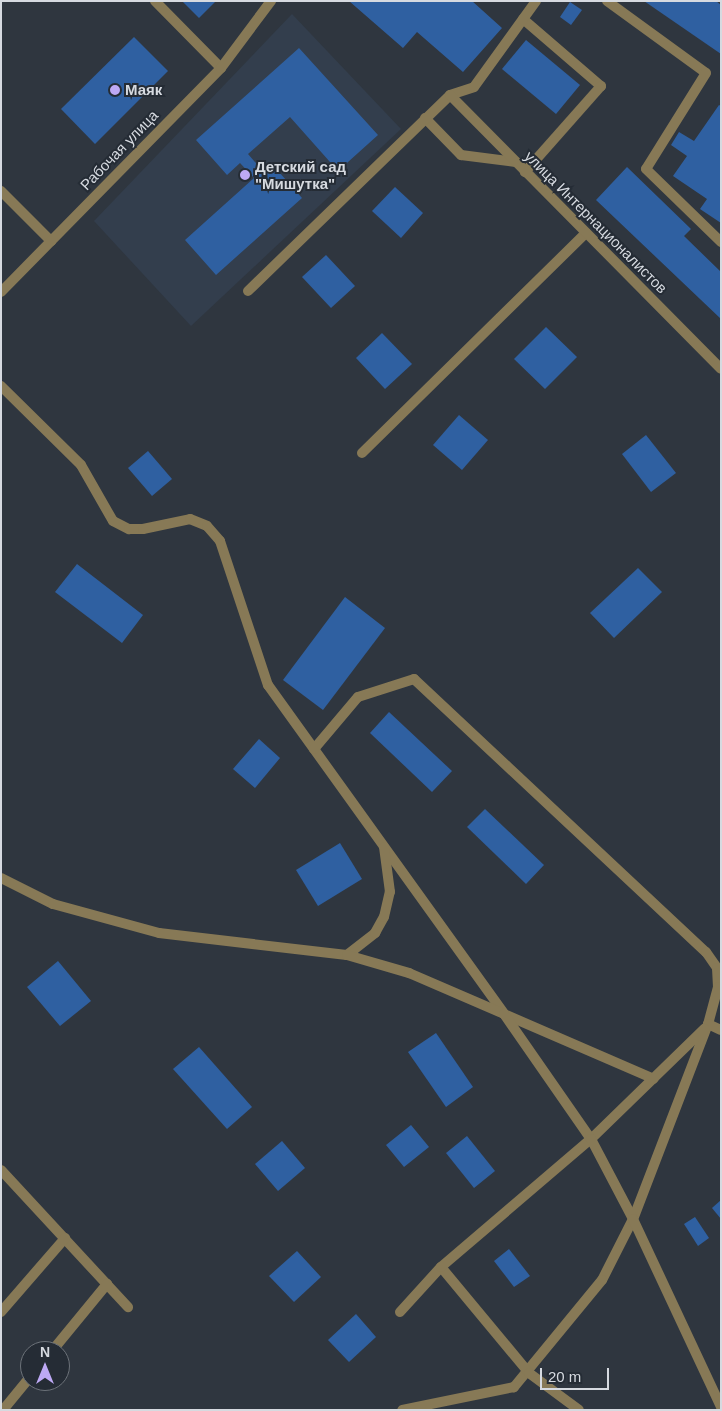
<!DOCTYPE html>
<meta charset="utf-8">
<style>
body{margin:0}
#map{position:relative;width:722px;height:1411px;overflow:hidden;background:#2f363f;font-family:Helvetica,sans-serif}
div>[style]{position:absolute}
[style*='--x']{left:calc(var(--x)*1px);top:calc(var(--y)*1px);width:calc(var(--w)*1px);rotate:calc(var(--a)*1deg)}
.built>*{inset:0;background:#333e4d}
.building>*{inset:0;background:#2f60a1}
.service>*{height:10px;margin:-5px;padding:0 5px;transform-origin:5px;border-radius:5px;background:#877956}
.minor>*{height:10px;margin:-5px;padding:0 5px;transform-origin:5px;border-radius:5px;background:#877956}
.dots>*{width:14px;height:14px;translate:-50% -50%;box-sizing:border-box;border:2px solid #252c35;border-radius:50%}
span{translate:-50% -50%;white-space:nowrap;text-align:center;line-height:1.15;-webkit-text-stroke:4px #252c35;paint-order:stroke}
.poi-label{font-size:15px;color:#d6dae0;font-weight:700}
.left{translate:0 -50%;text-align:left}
.street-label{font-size:15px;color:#d6dae0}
.frame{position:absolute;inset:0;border:2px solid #d6dae0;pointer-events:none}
.north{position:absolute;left:20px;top:1341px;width:50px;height:50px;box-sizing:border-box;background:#252c35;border:1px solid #6c7279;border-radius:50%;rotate:0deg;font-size:14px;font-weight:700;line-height:20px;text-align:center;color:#d6dae0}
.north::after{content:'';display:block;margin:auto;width:18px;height:22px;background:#bda9f5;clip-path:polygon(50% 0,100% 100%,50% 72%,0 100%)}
.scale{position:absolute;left:540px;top:1368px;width:69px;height:22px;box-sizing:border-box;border:2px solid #d6dae0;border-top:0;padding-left:6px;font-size:15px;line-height:18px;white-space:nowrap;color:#d6dae0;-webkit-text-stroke:4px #252c35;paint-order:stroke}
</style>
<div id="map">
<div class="built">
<div style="clip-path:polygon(292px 14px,401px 129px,191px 326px,94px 221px)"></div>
</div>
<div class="building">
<div style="clip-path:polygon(182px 1px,216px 1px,199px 18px)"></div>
<div style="clip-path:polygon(349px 1px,472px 1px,502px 28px,463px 72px,417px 32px,403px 48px)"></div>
<div style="clip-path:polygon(644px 1px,716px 1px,721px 5px,721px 54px)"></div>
<div style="clip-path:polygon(570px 2px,582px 10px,571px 25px,560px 17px)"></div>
<div style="clip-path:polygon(134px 37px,168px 71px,95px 144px,61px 109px)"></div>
<div style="clip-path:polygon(526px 40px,580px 85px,556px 114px,502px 69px)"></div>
<div style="clip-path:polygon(299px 48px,378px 135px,338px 171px,290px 117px,248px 154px,262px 170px,271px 163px,302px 198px,216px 275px,185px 240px,254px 178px,240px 163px,227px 175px,196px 140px)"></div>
<div style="clip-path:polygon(719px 105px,721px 106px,721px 223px,700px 209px,707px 199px,673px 176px,687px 156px,671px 145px,679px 132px,694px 141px)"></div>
<div style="clip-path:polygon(627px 167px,691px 229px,684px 236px,721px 272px,721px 319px,596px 200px)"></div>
<div style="clip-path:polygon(395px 187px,423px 213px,401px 238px,372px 211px)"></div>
<div style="clip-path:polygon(326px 255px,355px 286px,331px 308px,302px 277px)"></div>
<div style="clip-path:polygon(546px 327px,577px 357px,545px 389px,514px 359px)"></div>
<div style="clip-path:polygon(382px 333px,412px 364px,385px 389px,356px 358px)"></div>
<div style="clip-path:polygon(459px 415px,488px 440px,462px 470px,433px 445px)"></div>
<div style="clip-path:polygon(646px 435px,676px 473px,651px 492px,622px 454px)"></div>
<div style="clip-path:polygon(148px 451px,172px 479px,152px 496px,128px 468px)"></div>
<div style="clip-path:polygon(77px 564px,143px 615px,122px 643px,55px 592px)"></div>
<div style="clip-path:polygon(638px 568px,662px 592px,614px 638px,590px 613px)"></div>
<div style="clip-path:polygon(345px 597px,385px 628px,323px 710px,283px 680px)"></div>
<div style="clip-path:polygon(389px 712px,452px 771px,432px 792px,370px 733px)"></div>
<div style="clip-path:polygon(259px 739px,280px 758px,255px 788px,233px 769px)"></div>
<div style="clip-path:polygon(485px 809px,544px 865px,526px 884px,467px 827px)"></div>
<div style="clip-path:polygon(340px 843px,362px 879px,318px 906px,296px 870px)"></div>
<div style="clip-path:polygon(58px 961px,91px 1001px,60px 1026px,27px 987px)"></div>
<div style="clip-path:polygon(436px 1033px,473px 1087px,446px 1107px,408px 1052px)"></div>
<div style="clip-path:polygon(199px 1047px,252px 1107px,227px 1129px,173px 1069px)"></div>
<div style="clip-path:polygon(411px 1125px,429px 1147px,404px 1167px,386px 1145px)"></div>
<div style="clip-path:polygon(467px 1136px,495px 1171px,474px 1188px,446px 1153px)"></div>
<div style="clip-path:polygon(282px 1141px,305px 1168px,278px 1191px,255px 1164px)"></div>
<div style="clip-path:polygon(721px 1200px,721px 1219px,712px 1208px)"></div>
<div style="clip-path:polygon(695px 1217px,709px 1238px,698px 1246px,684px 1224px)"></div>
<div style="clip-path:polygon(509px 1249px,530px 1276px,514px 1287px,494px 1261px)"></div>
<div style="clip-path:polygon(297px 1251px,321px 1277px,294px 1302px,269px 1276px)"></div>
<div style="clip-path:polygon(356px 1314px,376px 1337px,349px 1362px,328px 1340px)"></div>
</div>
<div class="service">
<div style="--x:155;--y:1;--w:94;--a:45.4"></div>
<div style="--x:607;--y:1;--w:122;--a:36"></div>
<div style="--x:706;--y:73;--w:113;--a:122"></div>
<div style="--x:646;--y:169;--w:105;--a:44.2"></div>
<div style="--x:523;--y:19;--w:103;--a:40.7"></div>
<div style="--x:601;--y:86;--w:115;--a:131.5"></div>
<div style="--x:425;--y:118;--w:52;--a:45.8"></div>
<div style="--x:461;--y:155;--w:55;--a:7.3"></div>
<div style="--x:248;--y:291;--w:281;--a:-44.1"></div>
<div style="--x:450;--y:95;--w:25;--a:-18"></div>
<div style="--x:474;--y:87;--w:106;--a:-54.2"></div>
<div style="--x:1;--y:386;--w:112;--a:44.6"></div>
<div style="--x:81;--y:465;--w:64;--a:60.3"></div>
<div style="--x:113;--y:521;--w:18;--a:27"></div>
<div style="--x:129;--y:529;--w:14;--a:0"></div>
<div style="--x:143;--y:529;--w:48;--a:-12"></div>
<div style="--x:190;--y:519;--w:18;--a:22"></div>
<div style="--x:207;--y:526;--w:20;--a:49"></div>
<div style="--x:220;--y:541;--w:152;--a:71.6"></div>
<div style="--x:268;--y:685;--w:405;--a:54.3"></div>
<div style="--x:504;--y:1014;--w:163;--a:23.4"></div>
<div style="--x:362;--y:453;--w:314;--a:-44.5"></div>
<div style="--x:314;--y:749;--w:68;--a:-49.8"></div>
<div style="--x:358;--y:697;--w:59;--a:-17.8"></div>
<div style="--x:414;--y:679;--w:400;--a:43.1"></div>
<div style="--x:706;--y:952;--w:19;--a:55"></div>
<div style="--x:717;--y:968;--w:19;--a:87"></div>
<div style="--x:718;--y:987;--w:38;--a:105"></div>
<div style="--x:708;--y:1024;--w:209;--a:111"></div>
<div style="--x:633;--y:1219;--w:68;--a:116.9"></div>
<div style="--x:602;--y:1280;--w:139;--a:129.4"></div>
<div style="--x:514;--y:1387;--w:114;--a:168.4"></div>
<div style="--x:347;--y:955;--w:36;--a:-38"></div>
<div style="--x:375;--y:933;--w:18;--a:-61"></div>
<div style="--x:384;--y:917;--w:26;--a:-77"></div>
<div style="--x:390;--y:892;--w:45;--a:-97.6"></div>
<div style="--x:708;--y:1024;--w:14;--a:25"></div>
<div style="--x:1;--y:1170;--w:187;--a:47.2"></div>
<div style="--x:441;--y:1267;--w:138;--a:50.3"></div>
<div style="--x:529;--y:1373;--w:62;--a:36.5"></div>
<div style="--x:1;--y:1312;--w:98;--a:-49.1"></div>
<div style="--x:400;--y:1312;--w:61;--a:-47.7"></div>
<div style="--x:441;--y:1267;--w:197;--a:-40.5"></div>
<div style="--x:591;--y:1139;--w:158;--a:-44.2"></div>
<div style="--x:52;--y:1351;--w:87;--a:-50.6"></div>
<div style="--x:3;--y:1410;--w:43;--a:-50.7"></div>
</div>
<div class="minor">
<div style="--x:450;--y:95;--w:385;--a:45.3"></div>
<div style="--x:1;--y:191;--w:71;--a:45"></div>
<div style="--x:1;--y:292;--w:314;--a:-45.5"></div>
<div style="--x:221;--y:68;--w:84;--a:-53.3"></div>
<div style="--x:1;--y:878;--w:58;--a:26.6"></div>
<div style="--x:53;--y:904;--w:110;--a:15.3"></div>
<div style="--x:159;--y:933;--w:189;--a:6.7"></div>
<div style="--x:347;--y:955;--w:65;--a:16.2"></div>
<div style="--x:409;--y:973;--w:103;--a:23.3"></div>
<div style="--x:504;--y:1014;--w:152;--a:55.2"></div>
<div style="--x:591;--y:1139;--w:90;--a:62.3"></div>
<div style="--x:633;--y:1219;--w:208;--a:64.9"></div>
</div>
<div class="dots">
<div style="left:115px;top:90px;background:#bda9f5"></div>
<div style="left:245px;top:175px;background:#bda9f5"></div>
</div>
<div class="poi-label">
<span class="left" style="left:125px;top:90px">Маяк</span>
<span class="left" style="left:255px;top:175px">Детский сад<br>"Мишутка"</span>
</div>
<div class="street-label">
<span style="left:119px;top:150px;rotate:-46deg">Рабочая улица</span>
<span style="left:596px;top:222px;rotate:45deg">улица Интернационалистов</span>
</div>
<div class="frame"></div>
<div class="north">N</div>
<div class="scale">20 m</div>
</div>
